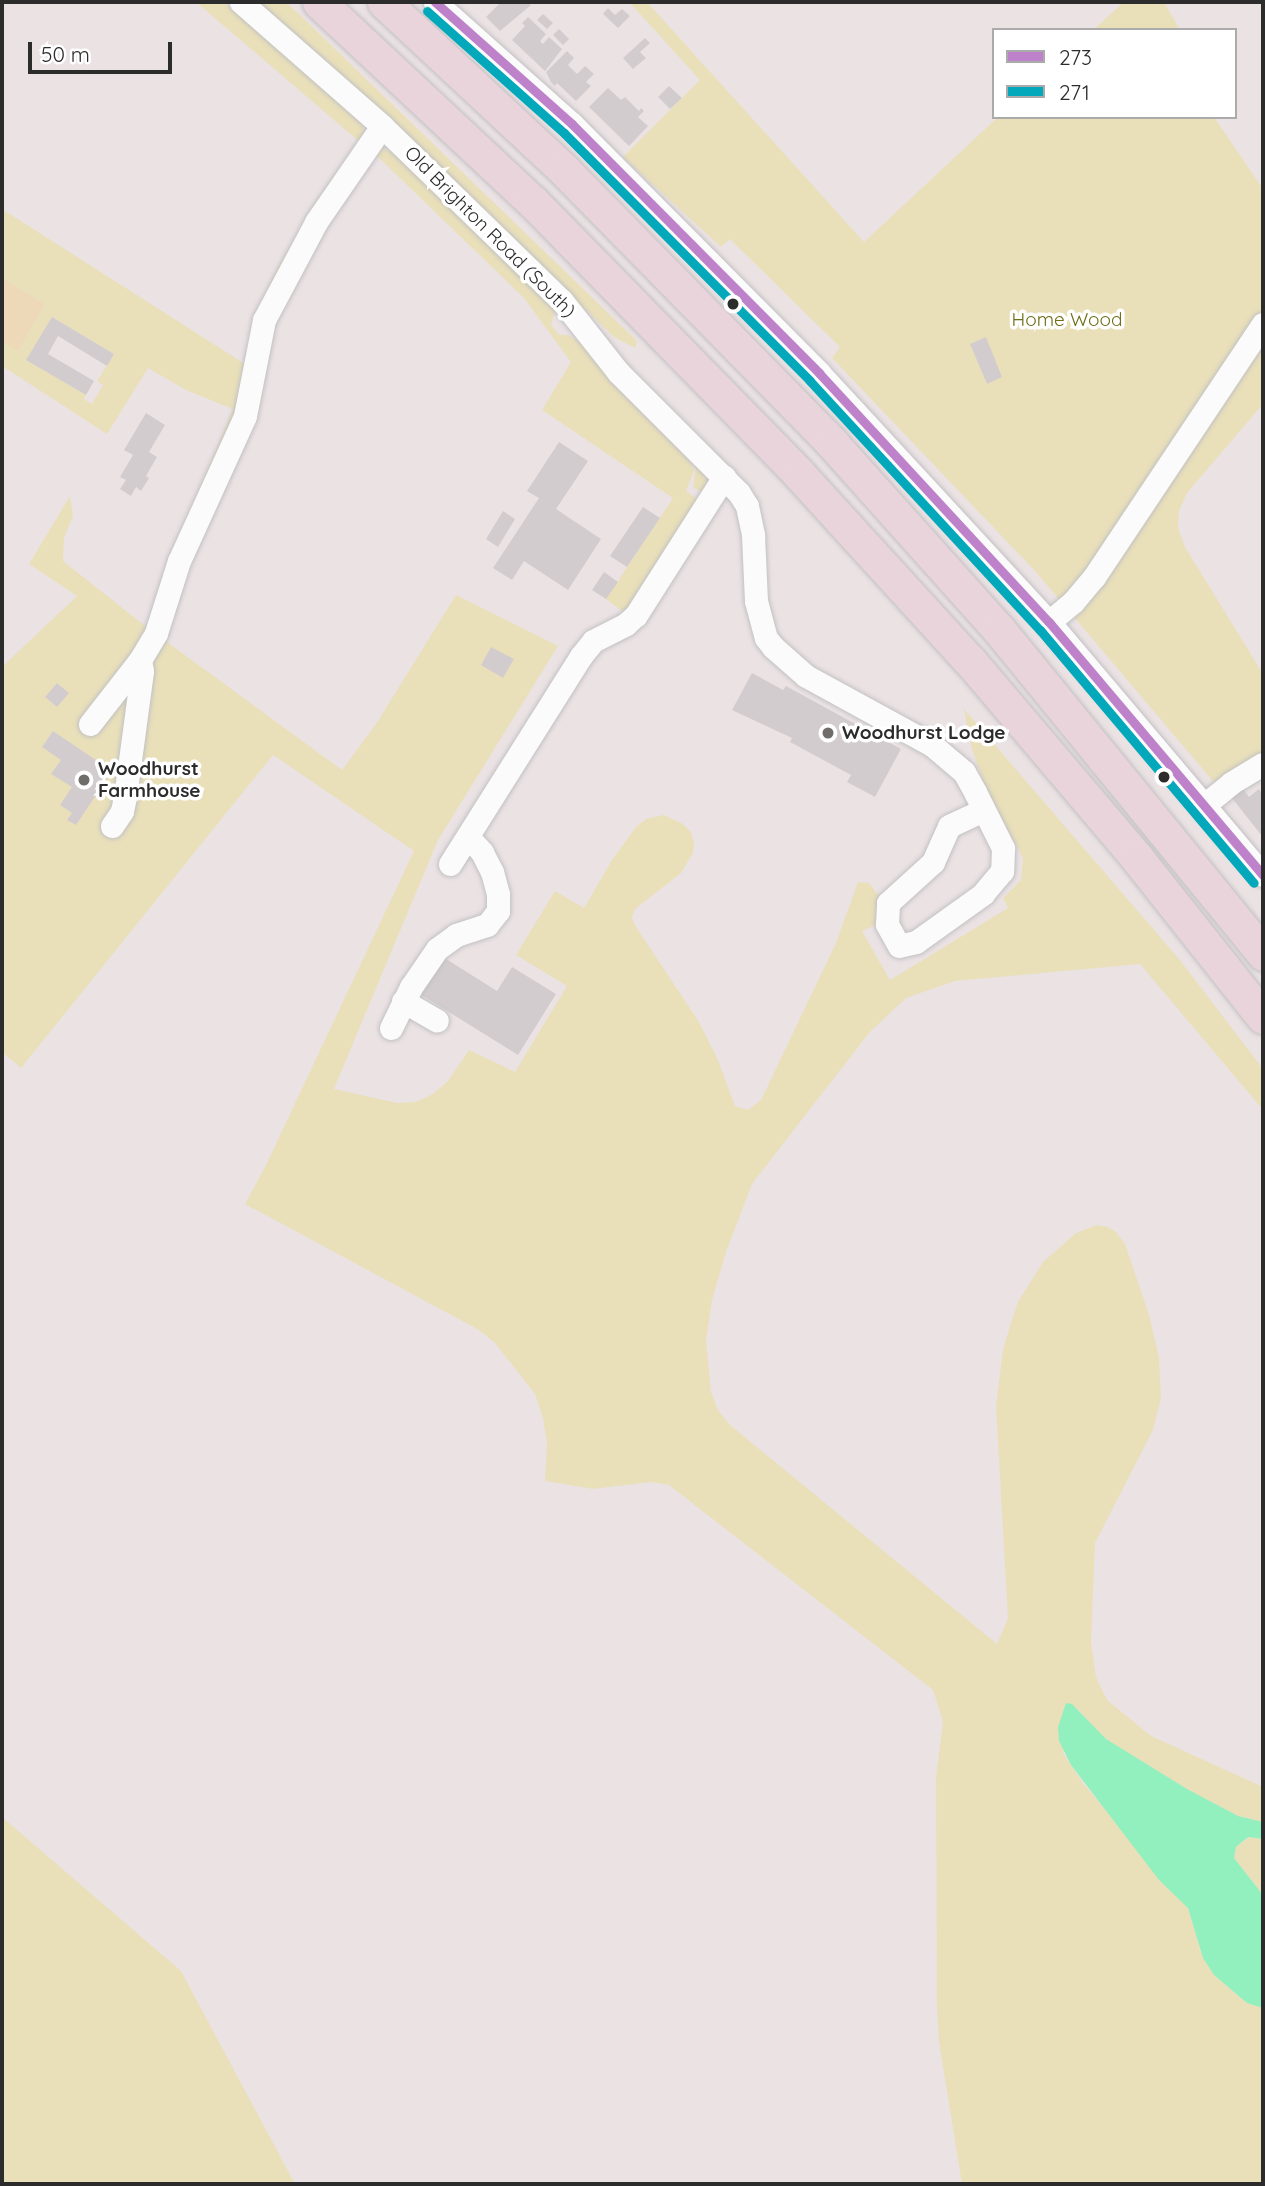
<!DOCTYPE html>
<style>
body{margin:0}
#map{position:relative;width:1265px;height:2186px;overflow:hidden;background:#ebe2e4;font-family:Quicksand,sans-serif}
div>[style]{position:absolute}
[style*='--x']{left:calc(var(--x)*1px);top:calc(var(--y)*1px);width:calc(var(--w)*1px);rotate:calc(var(--a)*1deg)}
.green>*{inset:0;background:#e9e0ba}
.pitch>*{inset:0;background:#edd8b8}
.water>*{inset:0;background:#92f0bf}
.building>*{inset:0;background:#d3ccce}
.roads{filter:drop-shadow(0 0 2px #c2c1c2) drop-shadow(0 0 2px #c2c1c2)}
.minor>*{height:23px;margin:-11.5px;padding:0 11.5px;transform-origin:11.5px;border-radius:11.5px;background:#fcfbfb}
.highway>*{height:33px;margin:-16.5px;padding:0 16.5px;transform-origin:16.5px;border-radius:16.5px;background:#ead4dc}
.bus-1>*{height:9px;margin:-4.5px;padding:0 4.5px;transform-origin:4.5px;border-radius:4.5px;background:#be82ca}
.bus-2>*{height:9px;margin:-4.5px;padding:0 4.5px;transform-origin:4.5px;border-radius:4.5px;background:#03a8ba}
.dots>*{width:19px;height:19px;translate:-50% -50%;box-sizing:border-box;border:4px solid #fff;border-radius:50%}
span{translate:-50% -50%;white-space:nowrap;text-align:center;line-height:1.15;-webkit-text-stroke:7px #fff;paint-order:stroke}
.street-label{font-size:19px;color:#2c2c2c}
.park-label{font-size:19px;color:#6e6f17}
.poi-label{font-size:19px;color:#2c2c2c;font-weight:700}
.left{translate:0 -50%;text-align:left}
.frame{position:absolute;inset:0;border:4px solid #2c2c2c;pointer-events:none}
.legend{position:absolute;left:992px;top:28px;width:245px;height:91px;box-sizing:border-box;background:#fff;border:2px solid #ababab;margin:0;padding:9px 12px;list-style:none;font-size:21px;color:#2c2c2c}
.legend li{display:flex;align-items:center;gap:14px;height:35px}
.legend b{width:35px;border:2px solid #ababab}
.scale{position:absolute;left:28px;top:42px;width:144px;height:32px;box-sizing:border-box;border:4px solid #2c2c2c;border-top:0;padding-left:9px;font-size:21px;line-height:24px;white-space:nowrap;color:#2c2c2c;-webkit-text-stroke:5px #fff;paint-order:stroke}
</style>
<div id="map">
<div class="green">
<div style="clip-path:polygon(evenodd,196px 2px,224px 2px,361px 122px,366px 137px,377px 148px,382px 147px,394px 154px,446px 203px,555px 310px,551px 325px,559px 335px,568px 335px,578px 341px,692px 464px,694px 471px,686px 491px,701px 502px,626px 614px,606px 599px,673px 498px,542px 410px,571px 362px,524px 298px,373px 152px,282px 294px,269px 341px,260px 406px,186px 567px,174px 600px,167px 642px,342px 770px,376px 724px,456px 595px,558px 646px,438px 840px,334px 1089px,397px 1103px,416px 1102px,433px 1094px,448px 1081px,469px 1050px,515px 1072px,567px 986px,516px 955px,555px 891px,584px 908px,612px 860px,636px 827px,646px 819px,664px 815px,683px 824px,691px 832px,694px 843px,693px 853px,681px 873px,635px 909px,632px 917px,634px 924px,699px 1022px,718px 1060px,735px 1106px,748px 1110px,761px 1100px,836px 943px,858px 882px,869px 883px,882px 900px,878px 924px,862px 931px,890px 980px,1008px 908px,1003px 898px,1021px 880px,1023px 858px,987px 792px,971px 746px,964px 709px,1179px 959px,1263px 1069px,1263px 1110px,1140px 964px,955px 981px,906px 998px,869px 1033px,752px 1184px,726px 1252px,712px 1300px,706px 1341px,711px 1392px,718px 1410px,730px 1425px,997px 1644px,1008px 1618px,996px 1406px,1003px 1350px,1012px 1319px,1019px 1300px,1043px 1262px,1076px 1233px,1097px 1225px,1108px 1227px,1116px 1232px,1125px 1244px,1149px 1315px,1159px 1357px,1161px 1398px,1153px 1430px,1095px 1543px,1091px 1642px,1096px 1677px,1107px 1700px,1151px 1736px,1263px 1787px,1263px 1822px,1238px 1816px,1194px 1794px,1115px 1746px,1097px 1731px,1078px 1709px,1063px 1753px,1083px 1783px,1188px 1908px,1203px 1958px,1214px 1975px,1247px 2003px,1263px 2008px,1263px 2184px,962px 2184px,939px 2042px,937px 2006px,936px 1777px,943px 1722px,933px 1690px,669px 1485px,651px 1482px,593px 1489px,545px 1481px,547px 1443px,543px 1418px,535px 1394px,495px 1343px,479px 1330px,245px 1204px,266px 1165px,414px 851px,273px 755px,21px 1068px,2px 1052px,2px 667px,77px 596px,29px 564px,70px 496px,73px 516px,64px 538px,63px 561px,149px 629px,179px 539px,233px 409px,186px 390px,148px 368px,107px 434px,2px 366px,2px 341px,18px 350px,45px 304px,2px 278px,2px 209px,248px 366px,264px 299px,280px 263px,362px 144px,196px 2px,52px 317px,114px 354px,97px 381px,103px 385px,92px 404px,84px 399px,86px 395px,27px 360px,52px 317px)"></div>
<div style="clip-path:polygon(255px 2px,286px 2px,300px 15px,637px 341px,635px 348px,614px 337px,397px 128px)"></div>
<div style="clip-path:polygon(629px 2px,647px 2px,864px 242px,998px 117px,1214px 117px,1263px 189px,1263px 404px,1187px 493px,1179px 511px,1178px 528px,1185px 547px,1263px 674px,1263px 757px,1217px 786px,1035px 571px,832px 358px,840px 347px,730px 239px,721px 247px,623px 157px,700px 80px)"></div>
<div style="clip-path:polygon(1124px 2px,1164px 2px,1180px 30px,1093px 30px)"></div>
<div style="clip-path:polygon(696px 465px,705px 472px,707px 478px,704px 494px,693px 487px)"></div>
<div style="clip-path:polygon(2px 1817px,181px 1971px,295px 2184px,2px 2184px)"></div>
<div style="clip-path:polygon(1249px 1837px,1263px 1839px,1263px 1895px,1234px 1858px,1236px 1847px)"></div>
</div>
<div class="pitch">
<div style="clip-path:polygon(2px 278px,45px 304px,18px 351px,2px 341px)"></div>
</div>
<div class="water">
<div style="clip-path:polygon(1066px 1703px,1072px 1704px,1106px 1739px,1187px 1789px,1238px 1816px,1263px 1822px,1263px 1839px,1249px 1837px,1243px 1841px,1236px 1847px,1234px 1858px,1263px 1895px,1263px 2008px,1247px 2003px,1214px 1975px,1203px 1958px,1188px 1908px,1159px 1880px,1071px 1765px,1059px 1741px,1058px 1727px)"></div>
</div>
<div class="building">
<div style="clip-path:polygon(501px 2px,527px 2px,531px 5px,500px 31px,486px 17px)"></div>
<div style="clip-path:polygon(608px 8px,615px 15px,622px 9px,630px 16px,618px 28px,603px 14px)"></div>
<div style="clip-path:polygon(543px 14px,553px 23px,547px 29px,537px 20px)"></div>
<div style="clip-path:polygon(528px 17px,546px 34px,540px 41px,543px 44px,549px 37px,562px 49px,545px 71px,512px 40px,525px 26px,522px 23px)"></div>
<div style="clip-path:polygon(559px 29px,569px 39px,563px 45px,553px 35px)"></div>
<div style="clip-path:polygon(645px 38px,650px 43px,640px 52px,646px 58px,633px 69px,623px 58px)"></div>
<div style="clip-path:polygon(567px 51px,574px 58px,568px 65px,577px 74px,585px 66px,594px 74px,586px 82px,591px 86px,576px 101px,557px 83px,555px 86px,551px 82px,546px 72px)"></div>
<div style="clip-path:polygon(669px 86px,682px 98px,670px 109px,658px 97px)"></div>
<div style="clip-path:polygon(608px 88px,621px 100px,625px 97px,639px 111px,641px 108px,644px 111px,638px 117px,648px 126px,629px 146px,589px 107px)"></div>
<div style="clip-path:polygon(52px 317px,114px 354px,107px 366px,58px 336px,48px 354px,94px 381px,86px 395px,26px 360px)"></div>
<div style="clip-path:polygon(986px 337px,1002px 377px,987px 384px,970px 344px)"></div>
<div style="clip-path:polygon(146px 413px,165px 425px,149px 452px,157px 457px,146px 476px,149px 478px,141px 491px,136px 487px,131px 496px,120px 489px,126px 480px,120px 477px,133px 455px,124px 450px)"></div>
<div style="clip-path:polygon(559px 442px,588px 461px,556px 509px,601px 539px,568px 590px,524px 561px,512px 580px,493px 568px,539px 498px,527px 491px)"></div>
<div style="clip-path:polygon(643px 507px,660px 518px,627px 567px,610px 556px)"></div>
<div style="clip-path:polygon(503px 511px,515px 519px,498px 547px,486px 539px)"></div>
<div style="clip-path:polygon(604px 572px,618px 582px,606px 599px,592px 590px)"></div>
<div style="clip-path:polygon(491px 647px,514px 659px,503px 678px,481px 665px)"></div>
<div style="clip-path:polygon(752px 673px,783px 690px,786px 686px,901px 749px,875px 797px,847px 782px,851px 775px,790px 742px,792px 738px,732px 710px)"></div>
<div style="clip-path:polygon(57px 683px,69px 693px,57px 707px,45px 697px)"></div>
<div style="clip-path:polygon(53px 731px,112px 771px,76px 825px,67px 820px,72px 813px,60px 805px,72px 787px,51px 774px,61px 760px,42px 747px)"></div>
<div style="clip-path:polygon(1243px 789px,1249px 797px,1259px 789px,1263px 795px,1262px 836px,1232px 798px,1233px 793px)"></div>
<div style="clip-path:polygon(443px 957px,497px 991px,512px 967px,556px 994px,518px 1055px,420px 994px)"></div>
</div>
<div class="roads">
<div class="minor">
<div style="--x:241;--y:2;--w:188;--a:41.3"></div>
<div style="--x:382;--y:126;--w:251;--a:44.2"></div>
<div style="--x:562;--y:301;--w:90;--a:51.7"></div>
<div style="--x:618;--y:372;--w:171;--a:45"></div>
<div style="--x:739;--y:493;--w:15;--a:58"></div>
<div style="--x:747;--y:506;--w:30;--a:78"></div>
<div style="--x:753;--y:535;--w:66;--a:87.4"></div>
<div style="--x:756;--y:601;--w:38;--a:75"></div>
<div style="--x:766;--y:638;--w:11;--a:52"></div>
<div style="--x:773;--y:647;--w:44;--a:41.3"></div>
<div style="--x:806;--y:676;--w:144;--a:28.7"></div>
<div style="--x:932;--y:745;--w:42;--a:40.2"></div>
<div style="--x:964;--y:772;--w:23;--a:61"></div>
<div style="--x:975;--y:792;--w:63;--a:63.4"></div>
<div style="--x:1003;--y:848;--w:23;--a:92"></div>
<div style="--x:1002;--y:871;--w:30;--a:130"></div>
<div style="--x:983;--y:894;--w:82;--a:144.4"></div>
<div style="--x:916;--y:942;--w:17;--a:167"></div>
<div style="--x:899;--y:946;--w:25;--a:-119"></div>
<div style="--x:887;--y:924;--w:21;--a:-87"></div>
<div style="--x:888;--y:903;--w:61;--a:-42.3"></div>
<div style="--x:933;--y:862;--w:39;--a:-66"></div>
<div style="--x:949;--y:826;--w:38;--a:-25"></div>
<div style="--x:435;--y:2;--w:183;--a:41.7"></div>
<div style="--x:572;--y:124;--w:351;--a:45.2"></div>
<div style="--x:819;--y:373;--w:339;--a:47.3"></div>
<div style="--x:1049;--y:622;--w:331;--a:49.8"></div>
<div style="--x:1049;--y:622;--w:31;--a:-40"></div>
<div style="--x:1073;--y:602;--w:33;--a:-50"></div>
<div style="--x:1094;--y:577;--w:304;--a:-56.3"></div>
<div style="--x:90;--y:724;--w:81;--a:-52"></div>
<div style="--x:1203;--y:806;--w:36;--a:-39"></div>
<div style="--x:1231;--y:783;--w:37;--a:-31"></div>
<div style="--x:112;--y:826;--w:18;--a:-56"></div>
<div style="--x:122;--y:811;--w:14;--a:-78"></div>
<div style="--x:125;--y:797;--w:127;--a:-82.3"></div>
<div style="--x:142;--y:671;--w:11;--a:-100"></div>
<div style="--x:140;--y:660;--w:31;--a:-59"></div>
<div style="--x:156;--y:633;--w:76;--a:-72.3"></div>
<div style="--x:179;--y:561;--w:159;--a:-65.5"></div>
<div style="--x:245;--y:416;--w:98;--a:-78.8"></div>
<div style="--x:264;--y:320;--w:111;--a:-62"></div>
<div style="--x:316;--y:222;--w:116;--a:-55.5"></div>
<div style="--x:450;--y:864;--w:246;--a:-57.8"></div>
<div style="--x:581;--y:656;--w:19;--a:-51"></div>
<div style="--x:593;--y:641;--w:37;--a:-27"></div>
<div style="--x:626;--y:624;--w:13;--a:-42"></div>
<div style="--x:636;--y:615;--w:164;--a:-57.5"></div>
<div style="--x:403;--y:1001;--w:39;--a:30"></div>
<div style="--x:391;--y:1028;--w:46;--a:-64"></div>
<div style="--x:411;--y:987;--w:46;--a:-55.6"></div>
<div style="--x:437;--y:949;--w:24;--a:-36"></div>
<div style="--x:456;--y:935;--w:33;--a:-18"></div>
<div style="--x:487;--y:925;--w:18;--a:-52"></div>
<div style="--x:498;--y:911;--w:17;--a:-90"></div>
<div style="--x:498;--y:894;--w:23;--a:-105"></div>
<div style="--x:492;--y:872;--w:22;--a:-117"></div>
<div style="--x:482;--y:852;--w:19;--a:-133"></div>
</div>
<div class="highway">
<div style="--x:319;--y:2;--w:293;--a:43.1"></div>
<div style="--x:533;--y:202;--w:380;--a:45.6"></div>
<div style="--x:799;--y:474;--w:253;--a:47.6"></div>
<div style="--x:970;--y:661;--w:257;--a:49.7"></div>
<div style="--x:1136;--y:857;--w:204;--a:51.6"></div>
<div style="--x:384;--y:2;--w:246;--a:43"></div>
<div style="--x:564;--y:170;--w:383;--a:45.5"></div>
<div style="--x:832;--y:443;--w:252;--a:48.2"></div>
<div style="--x:1000;--y:631;--w:417;--a:50.8"></div>
</div>
</div>
<div class="bus-1">
<div style="--x:435;--y:2;--w:183;--a:41.7"></div>
<div style="--x:572;--y:124;--w:351;--a:45.2"></div>
<div style="--x:819;--y:373;--w:339;--a:47.3"></div>
<div style="--x:1049;--y:622;--w:331;--a:49.8"></div>
</div>
<div class="bus-2">
<div style="--x:427;--y:11;--w:183;--a:41.7"></div>
<div style="--x:564;--y:133;--w:349;--a:45.2"></div>
<div style="--x:810;--y:381;--w:339;--a:47.3"></div>
<div style="--x:1040;--y:630;--w:331;--a:49.8"></div>
</div>
<div class="dots">
<div style="left:733px;top:304px;background:#2c2c2c"></div>
<div style="left:828px;top:733px;background:#6f6c6c"></div>
<div style="left:1164px;top:777px;background:#2c2c2c"></div>
<div style="left:84px;top:780px;background:#6f6c6c"></div>
</div>
<div class="street-label">
<span style="left:490px;top:232px;rotate:45deg">Old Brighton Road (South)</span>
</div>
<div class="park-label">
<span style="left:1067px;top:320px">Home Wood</span>
</div>
<div class="poi-label">
<span class="left" style="left:842px;top:733px">Woodhurst Lodge</span>
<span class="left" style="left:98px;top:780px">Woodhurst<br>Farmhouse</span>
</div>
<div class="frame"></div>
<ul class="legend">
<li><b style="height:9px;background:#be82ca"></b>273</li>
<li><b style="height:9px;background:#03a8ba"></b>271</li>
</ul>
<div class="scale">50 m</div>
</div>
